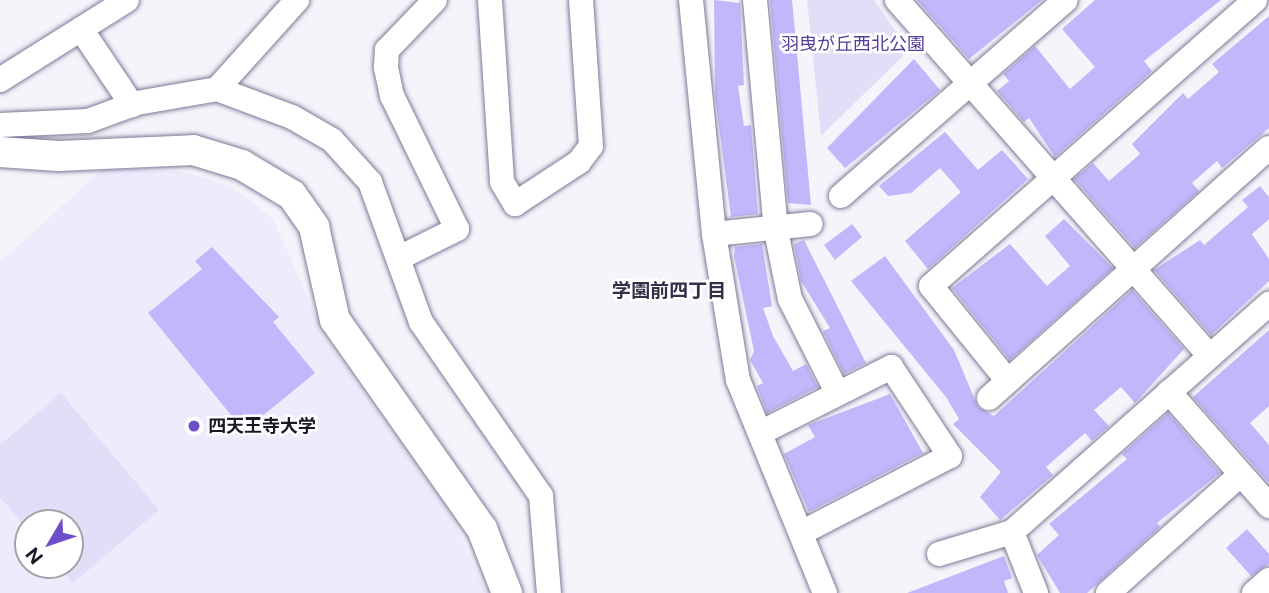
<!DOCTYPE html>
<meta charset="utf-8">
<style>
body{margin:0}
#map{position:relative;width:1269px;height:593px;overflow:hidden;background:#f5f4fb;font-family:"Public Sans","Noto Sans JP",sans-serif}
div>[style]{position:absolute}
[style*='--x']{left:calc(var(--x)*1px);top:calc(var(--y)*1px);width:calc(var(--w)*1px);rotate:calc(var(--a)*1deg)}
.built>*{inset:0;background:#edebfc}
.green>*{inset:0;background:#e1dff8}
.building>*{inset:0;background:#c1b8fc}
.roads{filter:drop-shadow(0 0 2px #7d7a98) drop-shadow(0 0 2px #7d7a98)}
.minor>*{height:24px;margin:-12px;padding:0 12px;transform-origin:12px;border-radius:12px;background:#fff}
.tertiary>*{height:30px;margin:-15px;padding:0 15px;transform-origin:15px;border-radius:15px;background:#fff}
.dots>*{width:19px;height:19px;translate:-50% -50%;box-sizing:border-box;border:4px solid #fff;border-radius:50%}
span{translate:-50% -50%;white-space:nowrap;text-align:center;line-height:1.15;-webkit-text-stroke:5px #fff;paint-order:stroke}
.park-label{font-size:18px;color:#543d9c}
.poi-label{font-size:18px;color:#1b1925;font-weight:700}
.left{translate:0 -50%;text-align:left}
.neighbourhood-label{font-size:19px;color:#33304a;font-weight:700}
.north{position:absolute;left:14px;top:509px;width:70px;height:70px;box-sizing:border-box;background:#fff;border:2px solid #a4a3a8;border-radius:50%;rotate:231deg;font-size:19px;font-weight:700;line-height:28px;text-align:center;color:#1b1925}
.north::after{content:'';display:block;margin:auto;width:24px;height:32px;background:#6e4fc9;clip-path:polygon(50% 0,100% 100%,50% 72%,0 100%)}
</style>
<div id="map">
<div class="built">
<div style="clip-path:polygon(evenodd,104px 168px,179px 171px,231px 186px,273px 219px,326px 339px,449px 512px,487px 593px,0 593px,0 262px,104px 168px,28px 523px,70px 523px,70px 565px,28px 565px,28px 523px)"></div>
</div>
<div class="green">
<div style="clip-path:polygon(807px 0,874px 0,909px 50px,821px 136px)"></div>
<div style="clip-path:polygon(61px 393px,159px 510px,73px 583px,58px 565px,70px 565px,70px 523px,28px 523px,28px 530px,0 497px,0 445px)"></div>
</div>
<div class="building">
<div style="clip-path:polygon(714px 0,740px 3px,744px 85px,738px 86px,744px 126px,751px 125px,758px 214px,731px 217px,715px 96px)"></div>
<div style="clip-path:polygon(770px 0,792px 0,811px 205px,788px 203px)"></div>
<div style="clip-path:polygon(917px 0,1042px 0,969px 59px)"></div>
<div style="clip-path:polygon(1095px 0,1221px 0,1144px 61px,1152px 71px,1055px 157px,1029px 118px,1024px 122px,997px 91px,1009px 81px,1003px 74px,1035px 46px,1070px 89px,1095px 67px,1062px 29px)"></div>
<div style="clip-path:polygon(1269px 16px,1269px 128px,1222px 168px,1217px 161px,1192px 183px,1199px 191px,1135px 248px,1074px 179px,1093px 163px,1109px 181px,1140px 154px,1132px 144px,1183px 93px,1188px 99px,1219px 72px,1212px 64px)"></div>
<div style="clip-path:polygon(914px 59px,940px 90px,845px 168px,827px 148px)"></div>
<div style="clip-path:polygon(945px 132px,978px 170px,1002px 150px,1028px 179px,928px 269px,905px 241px,961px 192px,940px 168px,911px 193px,888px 196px,879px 186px)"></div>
<div style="clip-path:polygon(1260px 186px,1269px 197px,1269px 219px,1252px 234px,1269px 259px,1269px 281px,1211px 335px,1154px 270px,1200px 240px,1204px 245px,1248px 207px,1242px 200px)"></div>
<div style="clip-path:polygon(1064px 219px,1113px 268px,1010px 360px,952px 288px,1010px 244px,1047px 286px,1070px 266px,1045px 236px)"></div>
<div style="clip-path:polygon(852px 224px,862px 237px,835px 260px,824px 245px)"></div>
<div style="clip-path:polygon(804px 240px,866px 363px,844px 374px,823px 331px,830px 328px,801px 281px,794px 244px)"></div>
<div style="clip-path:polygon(762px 244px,772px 306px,763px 308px,773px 336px,793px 371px,806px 364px,818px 387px,767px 413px,757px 386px,763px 383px,750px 360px,754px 351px,734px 256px,735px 247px)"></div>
<div style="clip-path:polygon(212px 247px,279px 317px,273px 322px,315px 373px,244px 431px,148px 313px,202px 269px,195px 261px)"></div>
<div style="clip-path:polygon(885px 256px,954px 350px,978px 407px,994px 416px,1132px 290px,1184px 349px,1135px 403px,1121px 387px,1094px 410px,1109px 426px,1092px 441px,1085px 433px,1046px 467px,1053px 475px,1000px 520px,980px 497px,1001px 472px,953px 424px,959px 419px,946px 397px,851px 281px)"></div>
<div style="clip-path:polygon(1269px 330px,1269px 406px,1250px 423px,1269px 445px,1269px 483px,1193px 397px)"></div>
<div style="clip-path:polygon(890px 394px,923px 453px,809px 512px,784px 454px,815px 437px,808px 425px)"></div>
<div style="clip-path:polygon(1168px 413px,1220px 473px,1157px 523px,1160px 527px,1087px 593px,1060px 593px,1037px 555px,1059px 535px,1049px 524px,1127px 459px,1122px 454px)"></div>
<div style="clip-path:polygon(1247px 529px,1269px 554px,1269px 564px,1251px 576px,1226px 548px)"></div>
<div style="clip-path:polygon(1004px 556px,1012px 578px,1004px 581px,1008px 593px,907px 593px)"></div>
</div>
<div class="roads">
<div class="minor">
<div style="--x:490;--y:0;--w:182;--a:86.2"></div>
<div style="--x:502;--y:182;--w:26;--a:59"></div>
<div style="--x:515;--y:204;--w:77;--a:-33.3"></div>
<div style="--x:579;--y:162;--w:20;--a:-53"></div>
<div style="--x:591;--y:146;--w:146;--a:-93.9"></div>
<div style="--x:691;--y:0;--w:235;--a:84.4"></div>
<div style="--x:714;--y:234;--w:148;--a:80.7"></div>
<div style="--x:738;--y:380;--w:230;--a:67.8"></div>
<div style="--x:755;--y:0;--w:232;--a:84.8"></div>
<div style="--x:776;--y:231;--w:69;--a:78.4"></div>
<div style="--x:790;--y:299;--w:106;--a:63.2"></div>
<div style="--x:897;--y:0;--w:474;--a:48.7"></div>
<div style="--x:81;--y:29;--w:92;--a:56.1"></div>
<div style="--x:0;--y:80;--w:150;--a:-32.2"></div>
<div style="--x:217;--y:89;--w:120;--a:-48"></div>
<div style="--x:0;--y:125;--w:88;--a:-2.6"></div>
<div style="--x:88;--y:121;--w:52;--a:-20.2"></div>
<div style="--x:137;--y:103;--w:81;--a:-9.9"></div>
<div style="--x:217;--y:89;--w:80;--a:20.5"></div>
<div style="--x:292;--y:117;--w:46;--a:29.9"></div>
<div style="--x:332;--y:140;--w:57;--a:47.9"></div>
<div style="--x:370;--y:182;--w:149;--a:70"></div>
<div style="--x:421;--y:322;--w:211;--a:55.4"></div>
<div style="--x:541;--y:496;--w:97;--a:85.3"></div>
<div style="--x:841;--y:196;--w:298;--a:-41.1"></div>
<div style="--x:714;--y:234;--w:97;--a:-5.9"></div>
<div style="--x:399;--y:258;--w:65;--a:-26.6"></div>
<div style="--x:457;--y:229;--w:148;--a:-116"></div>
<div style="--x:392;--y:96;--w:30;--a:-102"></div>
<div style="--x:386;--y:67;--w:17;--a:-87"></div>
<div style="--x:387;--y:50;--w:69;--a:-46.2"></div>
<div style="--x:1008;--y:381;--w:122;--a:-129"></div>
<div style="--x:931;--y:286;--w:432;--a:-41.4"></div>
<div style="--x:1169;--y:392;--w:152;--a:48.7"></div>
<div style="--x:989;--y:398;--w:375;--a:-41.8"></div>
<div style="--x:760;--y:433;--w:147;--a:-26.7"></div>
<div style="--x:891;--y:367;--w:107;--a:56.5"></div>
<div style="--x:950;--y:456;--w:168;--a:152.7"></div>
<div style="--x:1012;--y:532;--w:66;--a:68.5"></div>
<div style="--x:939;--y:554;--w:76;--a:-16.8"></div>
<div style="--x:1012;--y:532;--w:344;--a:-41.6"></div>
<div style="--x:1108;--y:593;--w:178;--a:-41.8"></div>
<div style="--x:1254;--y:593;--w:20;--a:-41"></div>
</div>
<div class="tertiary">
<div style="--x:0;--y:152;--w:58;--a:3.9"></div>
<div style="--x:58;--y:156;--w:135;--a:-2.5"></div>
<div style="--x:193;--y:150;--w:51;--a:17"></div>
<div style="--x:242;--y:165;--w:58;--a:31"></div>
<div style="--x:292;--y:195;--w:39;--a:55"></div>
<div style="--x:314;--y:227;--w:95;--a:77.3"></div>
<div style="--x:335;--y:320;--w:256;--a:54.9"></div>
<div style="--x:482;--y:529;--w:69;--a:68.7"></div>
</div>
</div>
<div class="dots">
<div style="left:194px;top:426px;background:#6e4fc9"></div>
</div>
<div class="park-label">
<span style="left:853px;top:44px">羽曳が丘西北公園</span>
</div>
<div class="poi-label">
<span class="left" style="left:208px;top:426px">四天王寺大学</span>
</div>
<div class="neighbourhood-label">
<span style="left:669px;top:291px">学園前四丁目</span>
</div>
<div class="north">N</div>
</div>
